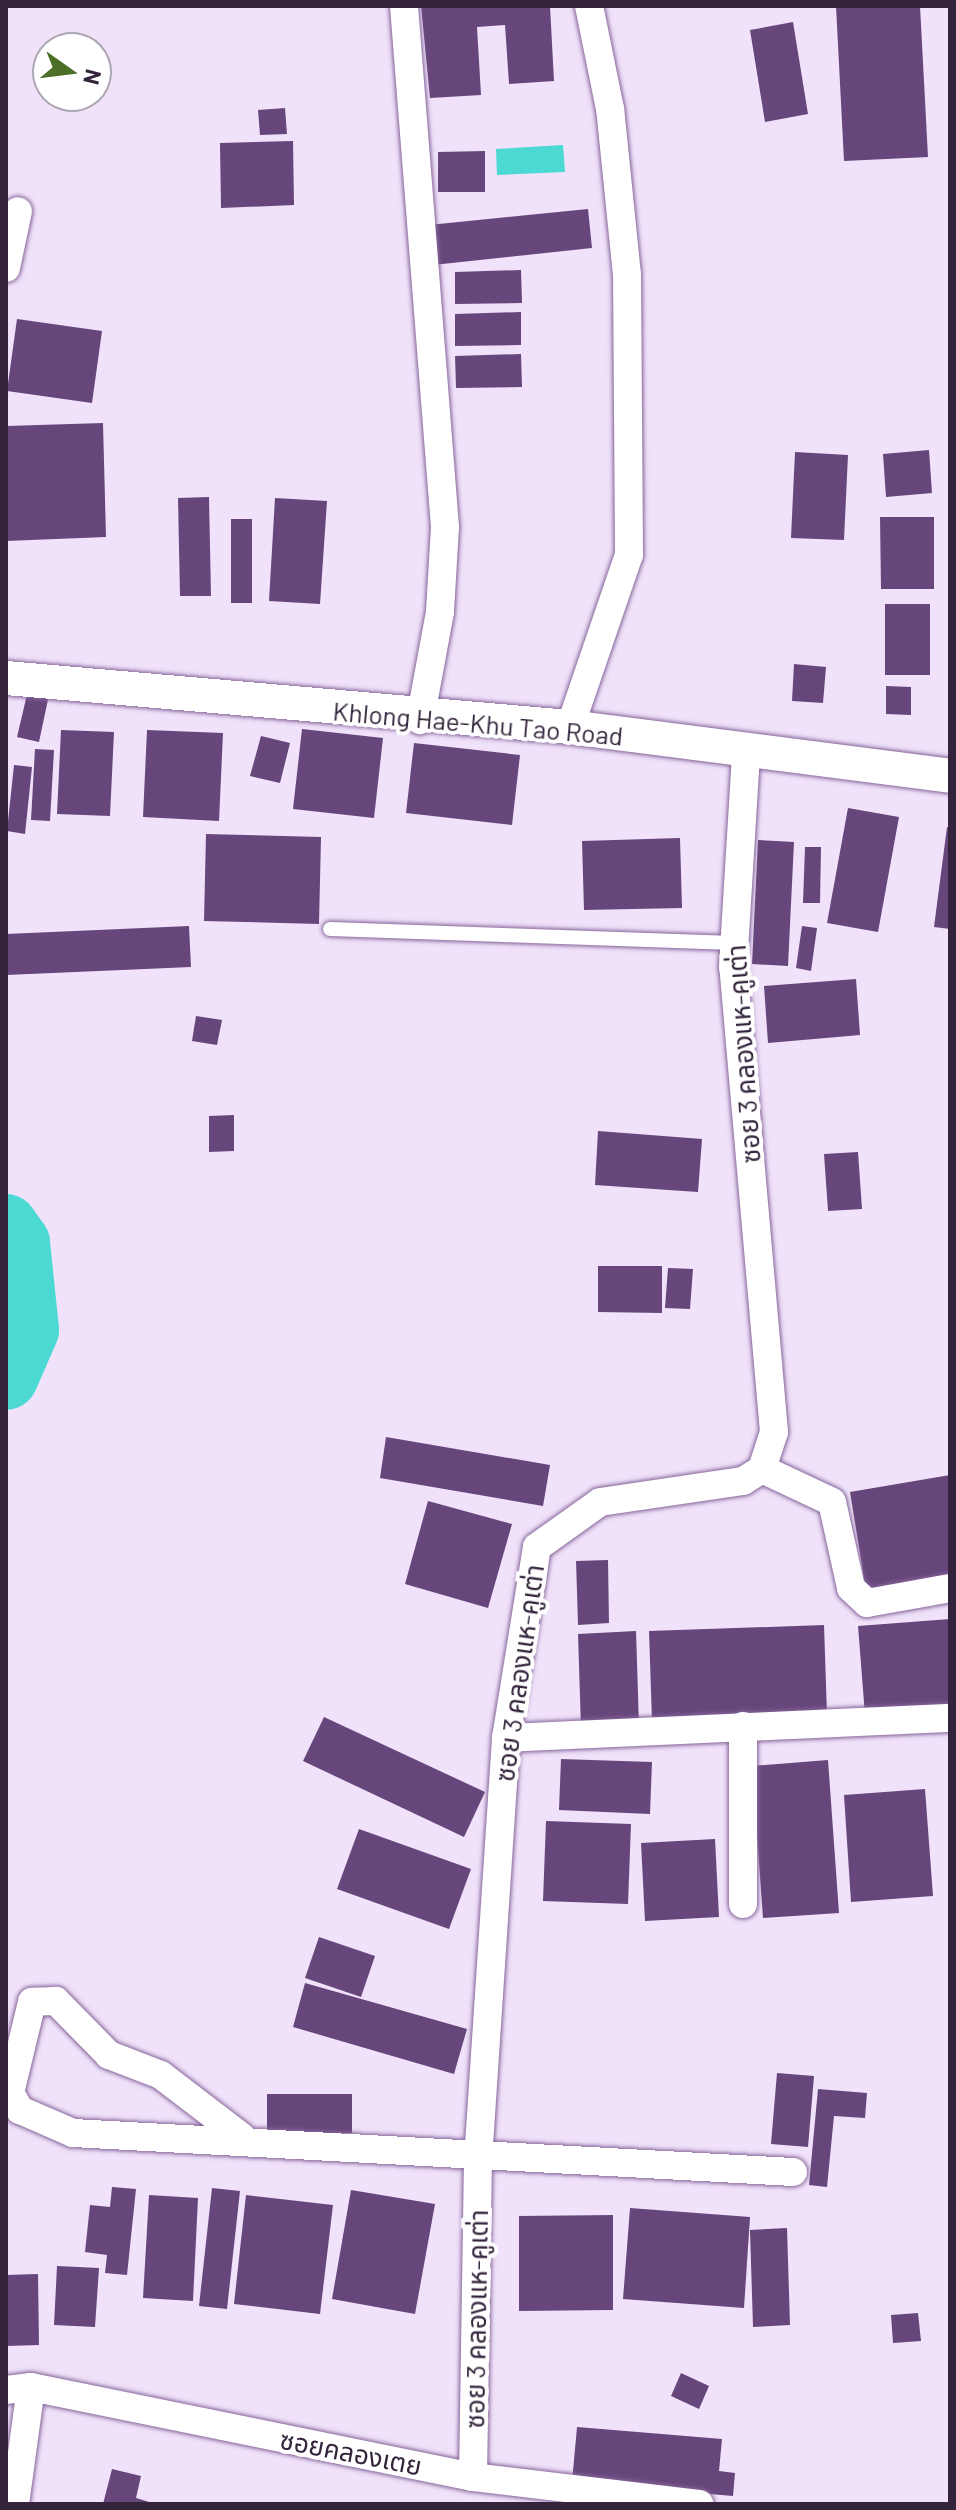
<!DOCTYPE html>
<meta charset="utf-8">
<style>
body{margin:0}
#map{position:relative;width:956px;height:2510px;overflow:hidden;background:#f0e2fa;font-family:Barlow,"Noto Sans Thai",sans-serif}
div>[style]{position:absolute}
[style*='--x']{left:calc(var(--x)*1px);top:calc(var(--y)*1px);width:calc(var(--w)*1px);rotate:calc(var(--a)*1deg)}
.water>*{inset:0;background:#4cd9d4}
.river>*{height:64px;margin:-32px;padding:0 32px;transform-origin:32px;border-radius:32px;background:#4cd9d4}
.building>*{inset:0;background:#67467b}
.roads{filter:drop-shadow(0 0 2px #86659b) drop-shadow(0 0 2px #86659b)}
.service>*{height:14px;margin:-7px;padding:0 7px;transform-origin:7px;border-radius:7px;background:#fff}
.minor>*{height:28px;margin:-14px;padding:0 14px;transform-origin:14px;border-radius:14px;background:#fff}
.tertiary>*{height:34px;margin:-17px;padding:0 17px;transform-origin:17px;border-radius:17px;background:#fff}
span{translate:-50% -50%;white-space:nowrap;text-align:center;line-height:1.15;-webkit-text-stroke:8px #fff;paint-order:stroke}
.street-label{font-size:26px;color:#33243c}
.frame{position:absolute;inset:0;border:8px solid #33243c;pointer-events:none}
.north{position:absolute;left:32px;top:32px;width:80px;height:80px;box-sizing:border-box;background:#fff;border:2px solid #ada7b1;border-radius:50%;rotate:104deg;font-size:22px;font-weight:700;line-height:32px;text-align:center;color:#33243c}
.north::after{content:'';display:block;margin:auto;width:28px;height:36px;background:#4b6f27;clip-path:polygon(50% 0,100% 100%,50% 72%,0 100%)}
</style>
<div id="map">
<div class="water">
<div style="clip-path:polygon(563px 145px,565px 172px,497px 175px,496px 149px)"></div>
</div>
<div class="river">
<div style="--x:6;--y:1226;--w:21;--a:55"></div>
<div style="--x:18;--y:1243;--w:87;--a:84.1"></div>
<div style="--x:27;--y:1330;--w:52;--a:113.6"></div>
</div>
<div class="building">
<div style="clip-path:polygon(421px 6px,550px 6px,554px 81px,509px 84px,505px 25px,477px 27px,481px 95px,430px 98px)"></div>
<div style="clip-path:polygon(836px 6px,920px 6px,928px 157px,844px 161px)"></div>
<div style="clip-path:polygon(793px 22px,808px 114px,765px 122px,750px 30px)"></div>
<div style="clip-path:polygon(285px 108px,287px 134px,260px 135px,258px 110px)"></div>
<div style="clip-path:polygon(293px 141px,294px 205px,221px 208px,220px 143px)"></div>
<div style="clip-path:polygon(485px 151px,485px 192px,438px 192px,438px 152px)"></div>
<div style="clip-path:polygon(588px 209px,592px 248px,433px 265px,429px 225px)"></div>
<div style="clip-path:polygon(521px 270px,522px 303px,455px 304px,455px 272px)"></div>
<div style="clip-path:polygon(521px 312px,521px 345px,455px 346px,455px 314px)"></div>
<div style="clip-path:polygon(17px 319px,102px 331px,92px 403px,7px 391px)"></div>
<div style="clip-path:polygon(521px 354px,522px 387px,456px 388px,455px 356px)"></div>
<div style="clip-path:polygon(103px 423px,106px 537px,6px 541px,6px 426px)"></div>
<div style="clip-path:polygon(929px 450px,932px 493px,886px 497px,883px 454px)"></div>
<div style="clip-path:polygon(795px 452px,848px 455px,844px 540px,791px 538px)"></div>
<div style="clip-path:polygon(209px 497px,211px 596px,180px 596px,178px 498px)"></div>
<div style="clip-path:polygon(275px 498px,327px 501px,320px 604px,269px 601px)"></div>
<div style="clip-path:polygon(880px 517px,934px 517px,934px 589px,881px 589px)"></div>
<div style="clip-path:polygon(231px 519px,252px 519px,252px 603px,231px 603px)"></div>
<div style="clip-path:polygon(885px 604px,930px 604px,930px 675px,885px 675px)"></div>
<div style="clip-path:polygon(794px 664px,826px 667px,823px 703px,792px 701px)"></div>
<div style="clip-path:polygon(29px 686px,50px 690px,39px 742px,17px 737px)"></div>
<div style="clip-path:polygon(886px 686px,911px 687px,911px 715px,886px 714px)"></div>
<div style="clip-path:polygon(302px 729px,383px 738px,374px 818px,293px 809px)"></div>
<div style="clip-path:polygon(61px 730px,114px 732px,110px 816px,57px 814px)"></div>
<div style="clip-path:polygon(147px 730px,223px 733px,219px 821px,143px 817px)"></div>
<div style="clip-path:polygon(261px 736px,290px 743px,280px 783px,250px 776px)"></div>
<div style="clip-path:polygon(414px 743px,520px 755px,512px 825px,406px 813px)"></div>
<div style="clip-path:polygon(35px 749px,54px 750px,50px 821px,31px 820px)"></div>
<div style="clip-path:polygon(14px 765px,32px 767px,25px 834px,7px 831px)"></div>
<div style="clip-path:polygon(848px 808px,899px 817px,878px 932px,827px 923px)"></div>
<div style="clip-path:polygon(947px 827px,950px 828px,950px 929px,934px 927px)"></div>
<div style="clip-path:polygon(206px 834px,321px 837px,319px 924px,204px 921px)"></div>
<div style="clip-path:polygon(680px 838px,682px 908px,584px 910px,582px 841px)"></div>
<div style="clip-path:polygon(758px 840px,794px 842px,788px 966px,752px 964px)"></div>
<div style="clip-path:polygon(805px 847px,821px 847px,820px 903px,803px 903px)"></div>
<div style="clip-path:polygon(189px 926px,191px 967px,6px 975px,6px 934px)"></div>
<div style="clip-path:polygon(802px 926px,817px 928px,811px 971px,796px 968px)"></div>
<div style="clip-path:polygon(856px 979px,860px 1035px,768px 1043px,764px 986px)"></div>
<div style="clip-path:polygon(196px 1016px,222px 1020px,217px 1045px,192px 1041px)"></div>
<div style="clip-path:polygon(234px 1115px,234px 1151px,209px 1152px,209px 1116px)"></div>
<div style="clip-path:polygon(598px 1131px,702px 1139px,698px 1192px,595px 1185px)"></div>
<div style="clip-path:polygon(858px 1152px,862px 1209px,828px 1211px,824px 1154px)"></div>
<div style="clip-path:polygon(598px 1266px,662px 1266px,662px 1313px,598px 1312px)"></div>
<div style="clip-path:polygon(668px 1268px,693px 1269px,690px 1309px,665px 1308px)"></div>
<div style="clip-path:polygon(386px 1437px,550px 1465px,543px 1506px,380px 1478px)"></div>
<div style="clip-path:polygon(950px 1475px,950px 1577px,866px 1591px,850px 1492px)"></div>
<div style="clip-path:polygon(428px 1501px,512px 1524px,488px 1608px,405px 1584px)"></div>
<div style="clip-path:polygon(608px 1560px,609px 1623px,578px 1625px,576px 1561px)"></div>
<div style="clip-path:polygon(950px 1619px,950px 1709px,865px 1715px,858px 1626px)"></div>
<div style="clip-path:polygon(824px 1625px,827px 1715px,652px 1721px,649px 1631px)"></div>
<div style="clip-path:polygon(636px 1631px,639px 1726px,581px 1728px,578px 1634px)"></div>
<div style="clip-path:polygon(324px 1717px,485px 1792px,464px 1837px,303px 1761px)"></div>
<div style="clip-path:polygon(561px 1759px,652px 1762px,650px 1814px,559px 1810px)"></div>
<div style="clip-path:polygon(828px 1760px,839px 1913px,763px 1918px,752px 1766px)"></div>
<div style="clip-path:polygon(925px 1789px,933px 1896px,851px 1902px,844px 1795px)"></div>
<div style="clip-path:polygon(546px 1821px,631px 1824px,628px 1904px,543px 1901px)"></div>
<div style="clip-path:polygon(359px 1829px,471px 1869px,449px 1929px,337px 1889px)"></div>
<div style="clip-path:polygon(715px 1839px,719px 1917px,645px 1921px,641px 1843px)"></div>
<div style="clip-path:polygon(319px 1937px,375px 1956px,361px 1997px,305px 1978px)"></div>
<div style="clip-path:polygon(305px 1983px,467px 2029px,454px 2074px,293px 2027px)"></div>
<div style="clip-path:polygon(777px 2073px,814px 2076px,808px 2147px,771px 2144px)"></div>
<div style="clip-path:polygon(818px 2089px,867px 2093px,865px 2118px,834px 2116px,827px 2187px,809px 2185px)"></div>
<div style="clip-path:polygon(267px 2094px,352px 2094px,352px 2133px,267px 2133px)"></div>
<div style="clip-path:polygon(112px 2187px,136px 2189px,127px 2275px,105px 2273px,107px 2255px,85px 2252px,90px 2205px,110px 2207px)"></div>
<div style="clip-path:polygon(212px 2188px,240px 2191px,227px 2309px,199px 2306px)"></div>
<div style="clip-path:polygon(351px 2190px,435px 2204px,415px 2314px,332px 2299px)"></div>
<div style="clip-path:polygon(149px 2195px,198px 2198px,193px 2301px,143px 2298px)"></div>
<div style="clip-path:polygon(246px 2195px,333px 2205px,320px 2314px,234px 2304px)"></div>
<div style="clip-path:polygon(630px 2208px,750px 2217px,744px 2308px,623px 2299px)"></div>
<div style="clip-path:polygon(613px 2215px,613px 2310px,519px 2311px,519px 2216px)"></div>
<div style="clip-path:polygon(787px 2228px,790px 2325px,753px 2327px,750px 2230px)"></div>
<div style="clip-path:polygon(57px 2266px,99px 2268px,95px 2327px,54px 2325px)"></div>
<div style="clip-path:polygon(38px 2274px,39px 2345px,6px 2346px,6px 2275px)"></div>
<div style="clip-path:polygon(918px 2313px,921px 2341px,893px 2343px,891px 2315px)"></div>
<div style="clip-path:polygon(681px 2373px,709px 2386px,699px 2409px,671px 2396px)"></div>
<div style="clip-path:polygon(577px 2427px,722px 2439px,719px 2471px,735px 2473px,733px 2496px,572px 2482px)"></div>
<div style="clip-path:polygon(112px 2469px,141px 2476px,136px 2498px,156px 2504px,103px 2504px)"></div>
</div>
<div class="roads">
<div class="service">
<div style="--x:330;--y:929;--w:404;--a:2"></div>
</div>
<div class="minor">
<div style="--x:404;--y:6;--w:523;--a:85.5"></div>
<div style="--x:445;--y:527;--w:85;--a:93.4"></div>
<div style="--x:440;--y:612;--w:110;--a:100.5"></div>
<div style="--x:6;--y:268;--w:58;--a:-78.1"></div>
<div style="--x:570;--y:727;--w:182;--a:-71.1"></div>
<div style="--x:629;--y:555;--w:280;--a:-90.4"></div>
<div style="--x:627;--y:275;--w:167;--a:-95.8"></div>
<div style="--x:610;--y:109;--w:105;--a:-101.5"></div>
<div style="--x:762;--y:1469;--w:77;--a:25.2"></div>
<div style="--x:832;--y:1502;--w:88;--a:77.5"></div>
<div style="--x:851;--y:1588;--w:22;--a:43"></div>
<div style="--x:867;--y:1603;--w:84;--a:-10.2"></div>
<div style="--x:743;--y:1726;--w:178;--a:90"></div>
<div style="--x:506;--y:1738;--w:444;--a:-2.6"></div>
<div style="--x:242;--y:2137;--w:102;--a:-142.6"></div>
<div style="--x:161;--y:2075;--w:56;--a:-159"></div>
<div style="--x:109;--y:2055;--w:76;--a:-134.5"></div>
<div style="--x:56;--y:2001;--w:24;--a:178"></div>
<div style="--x:32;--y:2002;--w:94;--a:103.6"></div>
<div style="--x:10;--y:2093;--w:20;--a:60"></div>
<div style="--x:20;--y:2110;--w:58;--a:23.5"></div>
<div style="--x:73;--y:2133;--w:721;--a:3.1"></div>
<div style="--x:6;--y:2390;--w:25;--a:-7"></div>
<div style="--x:31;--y:2387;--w:451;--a:11.5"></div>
<div style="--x:473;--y:2477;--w:228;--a:6.8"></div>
<div style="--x:473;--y:2477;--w:317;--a:-89.1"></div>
<div style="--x:478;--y:2160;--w:423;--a:-86.2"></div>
<div style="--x:506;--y:1738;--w:193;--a:-80.8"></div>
<div style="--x:537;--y:1547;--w:77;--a:-35.5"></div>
<div style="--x:600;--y:1502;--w:145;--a:-8.4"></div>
<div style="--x:743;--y:1481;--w:22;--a:-32"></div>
<div style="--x:762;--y:1469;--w:39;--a:-72"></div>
<div style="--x:774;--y:1432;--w:467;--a:-95"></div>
<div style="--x:733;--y:967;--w:213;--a:-86.5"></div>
<div style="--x:15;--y:2504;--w:118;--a:-82.2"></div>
</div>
<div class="tertiary">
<div style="--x:6;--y:678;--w:566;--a:4.97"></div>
<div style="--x:570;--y:727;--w:383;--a:7.3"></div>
</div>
</div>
<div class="street-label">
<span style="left:478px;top:723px;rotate:5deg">Khlong Hae-Khu Tao Road</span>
<span style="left:743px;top:1054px;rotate:-94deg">ซอย 3 คลองแห-คูเต่า</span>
<span style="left:519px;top:1673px;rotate:-82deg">ซอย 3 คลองแห-คูเต่า</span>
<span style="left:476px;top:2319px;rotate:-89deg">ซอย 3 คลองแห-คูเต่า</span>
<span style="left:351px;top:2452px;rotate:11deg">ซอยคลองเตย</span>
</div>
<div class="frame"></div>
<div class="north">N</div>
</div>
